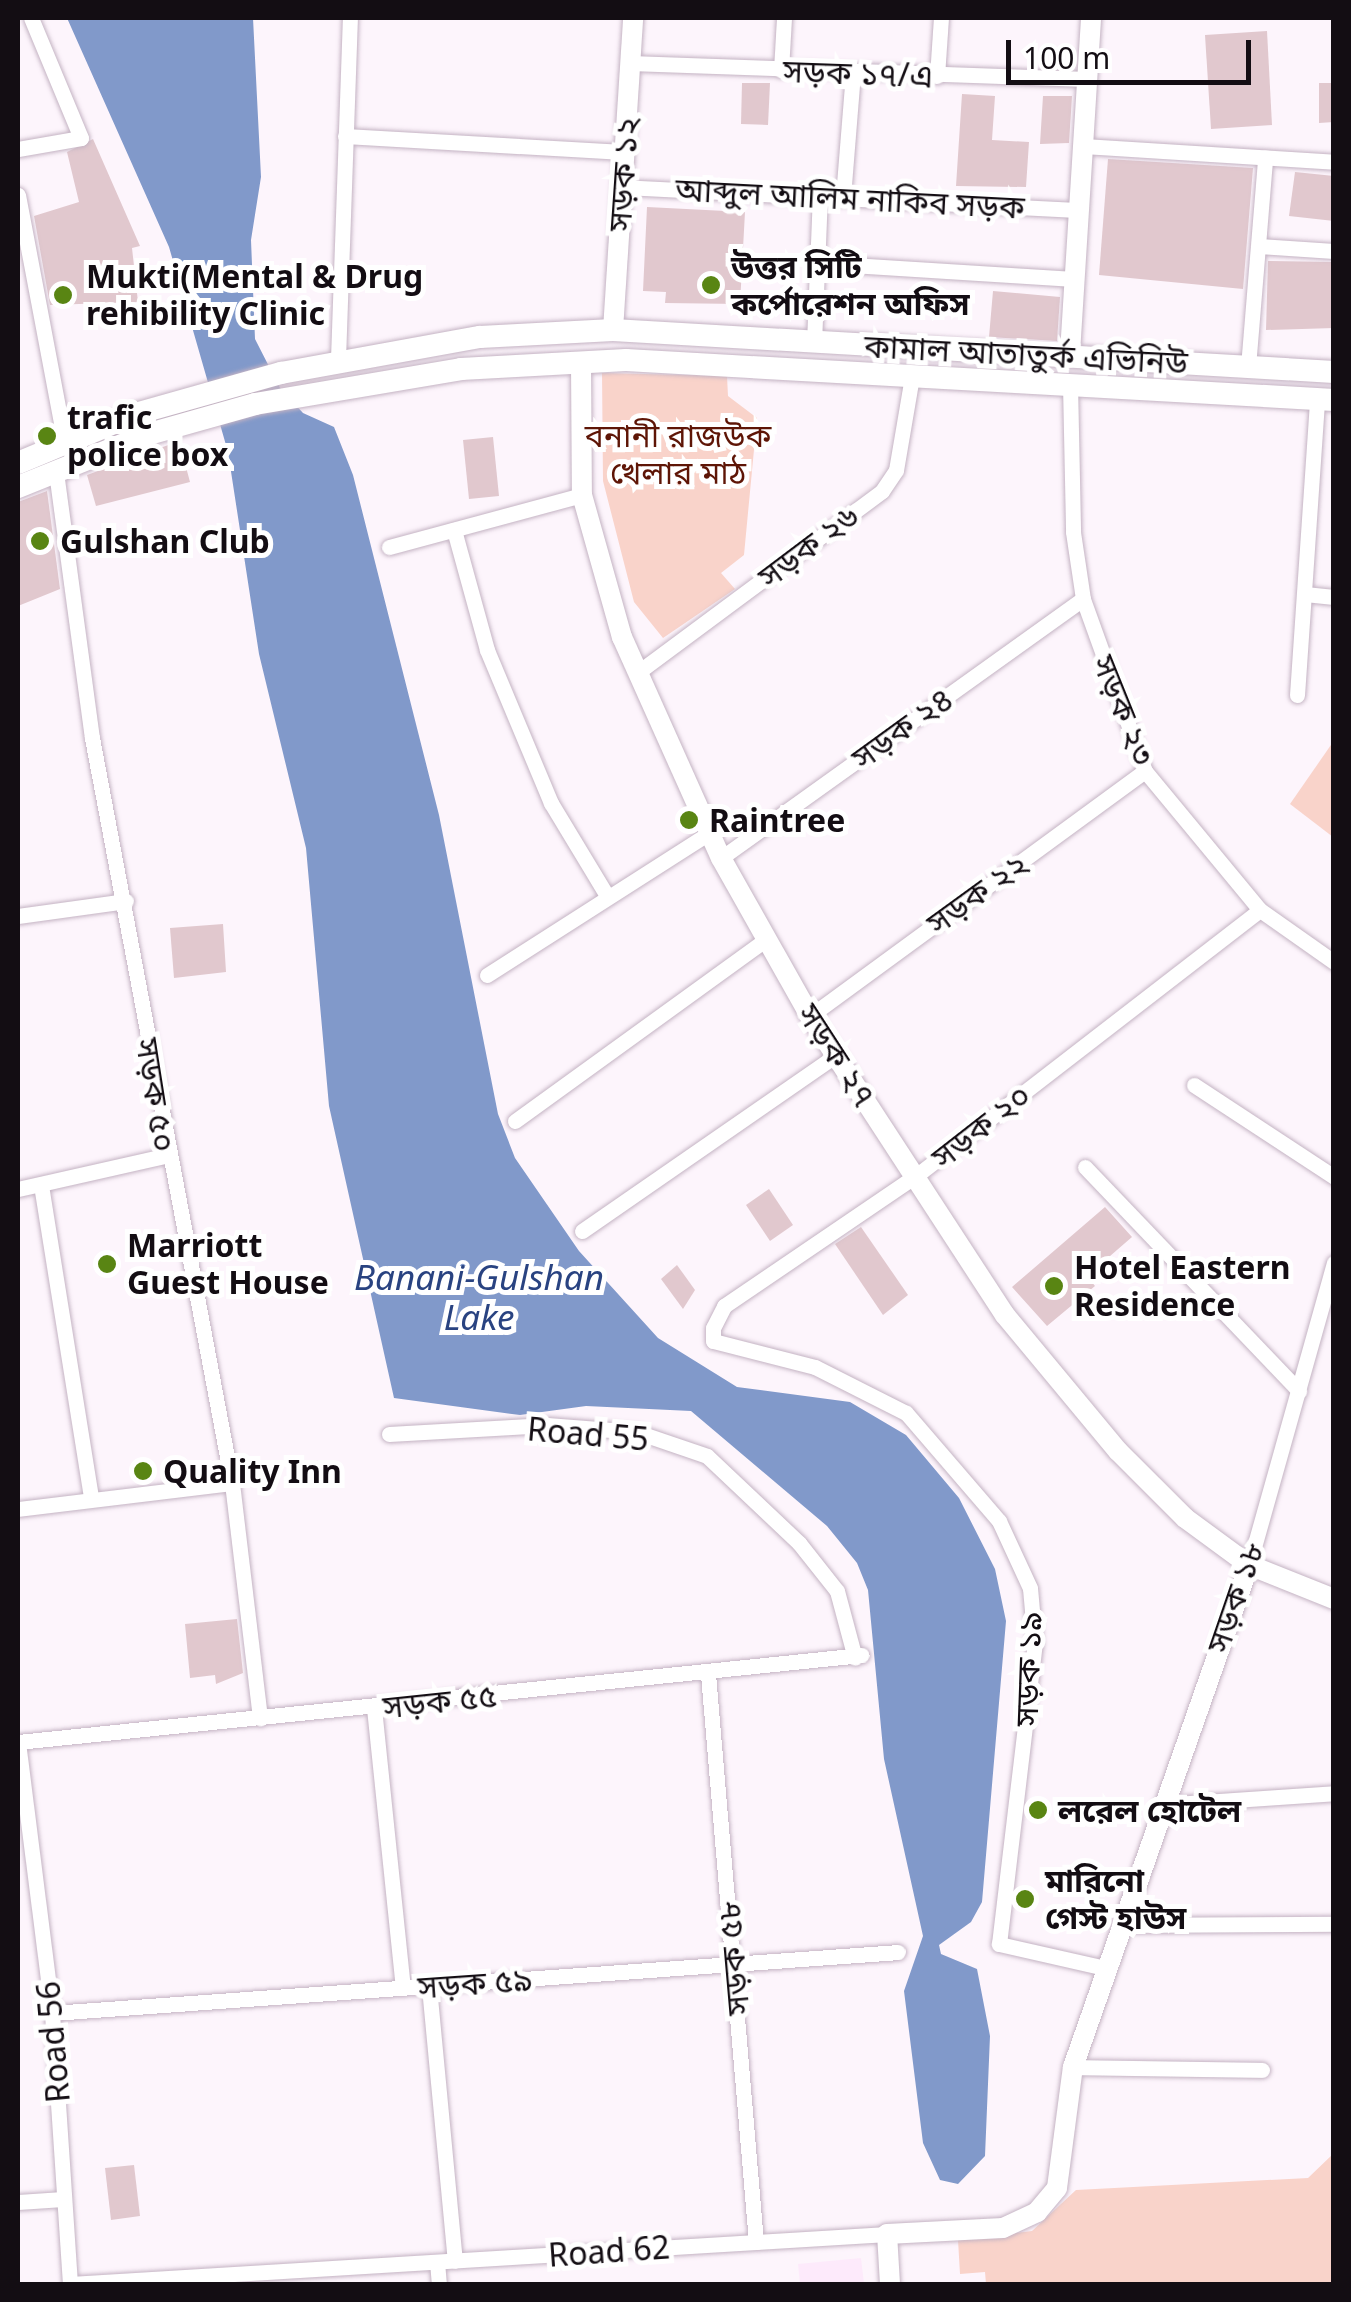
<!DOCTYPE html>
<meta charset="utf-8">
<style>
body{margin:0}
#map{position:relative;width:1351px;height:2302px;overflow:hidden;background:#fdf5fc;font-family:"Noto Sans","Noto Sans Bengali",sans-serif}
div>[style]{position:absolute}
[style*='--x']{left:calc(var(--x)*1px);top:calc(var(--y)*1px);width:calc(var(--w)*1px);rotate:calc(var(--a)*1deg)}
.built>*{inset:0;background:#fdeafb}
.green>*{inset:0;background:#f9d3ca}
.water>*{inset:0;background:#8199ca}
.building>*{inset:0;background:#e1c8ce}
.roads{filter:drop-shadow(0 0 2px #c4b3c3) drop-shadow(0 0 2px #c4b3c3)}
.minor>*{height:15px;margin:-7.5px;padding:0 7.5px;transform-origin:7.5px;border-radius:7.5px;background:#fff}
.tertiary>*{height:20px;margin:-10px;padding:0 10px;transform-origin:10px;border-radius:10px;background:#fff}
.secondary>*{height:22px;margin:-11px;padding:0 11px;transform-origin:11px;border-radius:11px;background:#fff}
.dots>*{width:28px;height:28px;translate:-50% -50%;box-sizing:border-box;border:5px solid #fff;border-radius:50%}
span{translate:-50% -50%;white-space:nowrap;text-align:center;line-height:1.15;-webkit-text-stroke:10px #fff;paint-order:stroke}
.street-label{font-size:32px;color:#130d13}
.poi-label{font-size:32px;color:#130d13;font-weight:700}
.left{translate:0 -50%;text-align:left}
.park-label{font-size:32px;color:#5e1506}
.water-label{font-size:35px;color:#294381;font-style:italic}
.frame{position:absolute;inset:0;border:20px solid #130d13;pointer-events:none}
.scale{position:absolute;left:1006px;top:40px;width:245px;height:45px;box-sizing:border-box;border:5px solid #130d13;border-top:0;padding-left:12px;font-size:30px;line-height:35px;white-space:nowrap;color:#130d13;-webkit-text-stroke:8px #fff;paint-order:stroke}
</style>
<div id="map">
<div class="built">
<div style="clip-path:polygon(861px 2258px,864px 2284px,800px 2284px,798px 2264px)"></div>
</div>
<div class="green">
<div style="clip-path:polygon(602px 373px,727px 376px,728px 396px,757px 418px,744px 555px,721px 573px,735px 589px,663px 638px,634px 602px,603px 481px)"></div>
<div style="clip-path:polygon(1333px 742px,1333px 837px,1290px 804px)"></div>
<div style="clip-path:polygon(1333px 2154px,1333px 2284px,986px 2284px,985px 2272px,960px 2274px,958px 2240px,1032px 2231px,1076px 2190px,1308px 2178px)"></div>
</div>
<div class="water">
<div style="clip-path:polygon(67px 18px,253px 18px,261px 177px,251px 240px,255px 339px,280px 388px,303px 413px,334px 427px,353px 475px,439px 815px,498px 1114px,515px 1158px,579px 1251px,658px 1338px,737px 1387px,850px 1402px,906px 1435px,959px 1498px,995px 1569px,1006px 1621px,982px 1902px,971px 1922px,939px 1945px,941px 1954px,977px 1969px,990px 2036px,985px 2156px,958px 2184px,940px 2180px,923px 2143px,904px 1991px,923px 1936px,884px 1759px,868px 1590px,857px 1563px,827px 1526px,691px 1411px,586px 1406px,520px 1415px,394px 1398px,329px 1106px,306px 848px,259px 654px,228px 452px,169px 247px)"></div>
</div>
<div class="building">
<div style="clip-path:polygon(1267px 31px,1272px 125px,1211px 129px,1205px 35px)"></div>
<div style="clip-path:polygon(742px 83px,770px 83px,768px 125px,741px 124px)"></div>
<div style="clip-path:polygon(1319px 83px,1334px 83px,1334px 122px,1319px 123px)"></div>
<div style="clip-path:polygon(962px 94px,995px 96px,992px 140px,1029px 142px,1026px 187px,956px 186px)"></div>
<div style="clip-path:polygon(1043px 96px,1072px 96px,1069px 143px,1040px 144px)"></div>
<div style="clip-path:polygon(93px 139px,140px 246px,132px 248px,138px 302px,50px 305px,34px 216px,79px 202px,67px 152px)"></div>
<div style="clip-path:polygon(1108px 159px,1253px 168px,1243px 289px,1099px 275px)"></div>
<div style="clip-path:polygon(1295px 172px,1334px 176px,1334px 221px,1289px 216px)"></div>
<div style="clip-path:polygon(647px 207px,745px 212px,740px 304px,665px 303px,666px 292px,643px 291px)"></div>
<div style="clip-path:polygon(1268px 261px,1334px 262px,1334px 328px,1266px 330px)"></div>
<div style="clip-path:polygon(993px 291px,1060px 297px,1057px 341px,989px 337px)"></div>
<div style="clip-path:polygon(493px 437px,499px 496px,469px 499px,463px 440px)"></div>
<div style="clip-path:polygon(179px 441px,190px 482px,96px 506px,87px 475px)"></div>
<div style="clip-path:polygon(47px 491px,60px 589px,18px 606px,18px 502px)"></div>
<div style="clip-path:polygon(223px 924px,226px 972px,174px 978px,170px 928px)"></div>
<div style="clip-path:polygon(769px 1189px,793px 1225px,770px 1241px,746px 1205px)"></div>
<div style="clip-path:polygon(1105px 1207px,1132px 1237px,1087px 1276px,1095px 1286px,1047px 1326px,1012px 1287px)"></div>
<div style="clip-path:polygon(861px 1227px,908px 1295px,883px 1315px,835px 1244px)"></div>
<div style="clip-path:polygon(677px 1265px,695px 1290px,683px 1309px,661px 1279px)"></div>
<div style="clip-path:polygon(237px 1619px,243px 1673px,216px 1684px,215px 1675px,190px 1678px,185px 1624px)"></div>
<div style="clip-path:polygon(134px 2165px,140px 2216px,111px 2220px,105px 2168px)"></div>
</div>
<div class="roads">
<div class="minor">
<div style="--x:630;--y:63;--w:457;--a:2"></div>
<div style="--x:781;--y:70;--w:52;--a:-86.7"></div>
<div style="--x:937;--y:76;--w:58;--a:-86.1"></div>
<div style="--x:345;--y:136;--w:279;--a:3.3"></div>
<div style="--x:1083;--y:146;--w:252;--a:3.6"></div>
<div style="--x:18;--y:149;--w:64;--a:-9.9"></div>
<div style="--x:81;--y:138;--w:130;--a:-112.6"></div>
<div style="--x:622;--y:187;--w:458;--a:2.9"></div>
<div style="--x:18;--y:195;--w:252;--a:79.3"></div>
<div style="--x:843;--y:197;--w:123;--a:-85.4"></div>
<div style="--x:1259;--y:246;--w:75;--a:3.8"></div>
<div style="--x:819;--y:263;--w:256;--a:3.6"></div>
<div style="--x:814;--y:343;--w:147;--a:-87.7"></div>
<div style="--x:338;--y:359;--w:341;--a:-88"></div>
<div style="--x:1248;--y:367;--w:210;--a:-85.3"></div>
<div style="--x:1070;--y:384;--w:148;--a:88.8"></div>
<div style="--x:1073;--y:532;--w:68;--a:81.5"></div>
<div style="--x:1083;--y:599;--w:183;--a:70.2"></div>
<div style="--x:1145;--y:771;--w:180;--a:50.4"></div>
<div style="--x:1260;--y:910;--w:90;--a:35.1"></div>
<div style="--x:56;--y:472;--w:268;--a:82.3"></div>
<div style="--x:92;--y:738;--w:758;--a:79.36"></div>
<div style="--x:232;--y:1483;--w:237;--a:83.2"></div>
<div style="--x:454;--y:530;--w:124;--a:74.6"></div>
<div style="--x:487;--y:650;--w:166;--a:67.3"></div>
<div style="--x:551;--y:803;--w:106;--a:58.9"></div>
<div style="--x:389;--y:547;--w:200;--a:-15.1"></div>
<div style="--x:1305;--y:594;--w:29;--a:6"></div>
<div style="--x:637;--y:673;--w:305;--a:-36.6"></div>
<div style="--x:882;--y:491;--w:25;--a:-56"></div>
<div style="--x:896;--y:470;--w:95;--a:-80.3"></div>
<div style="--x:1297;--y:695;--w:297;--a:-86.1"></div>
<div style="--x:721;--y:858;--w:445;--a:-35.6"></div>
<div style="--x:18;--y:916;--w:109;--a:-7.9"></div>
<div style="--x:487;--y:975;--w:264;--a:-32.6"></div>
<div style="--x:810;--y:1016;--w:415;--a:-36.2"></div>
<div style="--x:1194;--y:1085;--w:168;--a:33.3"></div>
<div style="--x:515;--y:1121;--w:307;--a:-35.9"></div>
<div style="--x:1085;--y:1167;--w:310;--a:46.3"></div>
<div style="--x:41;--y:1185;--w:317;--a:80.9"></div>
<div style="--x:18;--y:1189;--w:151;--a:-12.7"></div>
<div style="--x:582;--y:1231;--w:309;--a:-34.7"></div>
<div style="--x:389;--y:1434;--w:158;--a:-3.3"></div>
<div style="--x:547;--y:1425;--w:90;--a:4.4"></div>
<div style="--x:637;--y:1432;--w:74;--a:18.9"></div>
<div style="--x:707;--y:1456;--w:127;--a:43.4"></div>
<div style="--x:799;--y:1543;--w:61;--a:51.6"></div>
<div style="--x:837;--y:1591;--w:69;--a:75"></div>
<div style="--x:18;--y:1509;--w:216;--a:-6.9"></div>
<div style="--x:1249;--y:1565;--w:314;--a:-74.3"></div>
<div style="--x:708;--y:1674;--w:570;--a:85.17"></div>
<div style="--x:374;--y:1708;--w:281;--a:84.1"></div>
<div style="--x:18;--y:1742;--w:273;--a:82.8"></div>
<div style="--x:52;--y:2013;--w:272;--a:86.2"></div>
<div style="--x:70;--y:2284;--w:819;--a:-3.5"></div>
<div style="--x:18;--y:1742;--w:848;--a:-5.89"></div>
<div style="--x:1160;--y:1805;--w:174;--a:-3.9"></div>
<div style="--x:1120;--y:1925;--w:214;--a:-0.3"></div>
<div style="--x:1105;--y:1968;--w:109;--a:-167.2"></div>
<div style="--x:999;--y:1944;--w:302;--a:-83.2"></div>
<div style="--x:1035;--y:1644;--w:56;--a:-95.1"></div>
<div style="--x:1030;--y:1588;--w:74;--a:-114.8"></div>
<div style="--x:999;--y:1521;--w:143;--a:-130.7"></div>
<div style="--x:906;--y:1413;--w:102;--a:-153.2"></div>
<div style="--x:815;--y:1367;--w:105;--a:-165.7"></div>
<div style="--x:713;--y:1341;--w:13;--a:-90"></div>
<div style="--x:713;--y:1328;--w:25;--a:-63"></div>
<div style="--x:724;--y:1306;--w:233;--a:-34.2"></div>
<div style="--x:917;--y:1175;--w:433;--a:-37.7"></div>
<div style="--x:429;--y:1987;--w:275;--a:84.6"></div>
<div style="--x:52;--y:2013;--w:848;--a:-4.12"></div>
<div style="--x:1073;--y:2067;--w:189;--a:0.9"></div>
<div style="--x:18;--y:2202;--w:45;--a:-3.8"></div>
<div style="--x:437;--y:2262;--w:22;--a:85"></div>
</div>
<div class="tertiary">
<div style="--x:613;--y:330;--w:313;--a:-86.3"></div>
<div style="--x:1070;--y:353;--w:336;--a:-86.4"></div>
<div style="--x:581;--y:363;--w:132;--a:89.6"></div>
<div style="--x:582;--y:495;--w:148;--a:74.3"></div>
<div style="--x:622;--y:637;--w:242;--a:65.9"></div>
<div style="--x:721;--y:858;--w:181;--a:60.6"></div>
<div style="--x:810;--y:1016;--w:357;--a:56.9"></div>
<div style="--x:1005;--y:1315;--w:177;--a:50.3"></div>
<div style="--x:1118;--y:1451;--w:95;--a:45"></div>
<div style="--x:1185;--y:1518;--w:79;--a:36.3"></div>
<div style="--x:1249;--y:1565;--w:92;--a:21.8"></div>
<div style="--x:890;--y:2284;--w:50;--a:-93.4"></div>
<div style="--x:887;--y:2234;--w:116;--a:-3"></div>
<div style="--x:1003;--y:2228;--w:38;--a:-25"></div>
<div style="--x:1037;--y:2212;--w:31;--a:-50"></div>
<div style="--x:1057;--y:2188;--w:122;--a:-82.5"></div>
<div style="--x:1073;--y:2067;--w:532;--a:-70.68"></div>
</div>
<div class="secondary">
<div style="--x:18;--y:463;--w:127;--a:-22.7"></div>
<div style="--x:135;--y:414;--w:152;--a:-15.7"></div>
<div style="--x:281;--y:373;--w:202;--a:-10.3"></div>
<div style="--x:480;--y:337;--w:133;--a:-3"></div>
<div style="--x:613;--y:330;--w:722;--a:3.33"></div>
<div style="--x:18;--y:487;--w:141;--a:-22"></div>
<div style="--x:149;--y:434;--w:110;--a:-15.8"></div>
<div style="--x:255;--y:404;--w:209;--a:-9.6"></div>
<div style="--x:461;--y:369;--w:165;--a:-3.1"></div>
<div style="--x:626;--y:360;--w:709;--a:3.23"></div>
</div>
</div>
<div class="dots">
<div style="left:711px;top:285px;background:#598513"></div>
<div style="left:63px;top:295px;background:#598513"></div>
<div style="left:47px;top:436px;background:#598513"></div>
<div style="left:40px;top:541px;background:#598513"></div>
<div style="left:689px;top:820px;background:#598513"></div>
<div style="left:107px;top:1264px;background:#598513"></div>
<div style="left:1054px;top:1286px;background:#598513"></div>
<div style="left:143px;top:1471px;background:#598513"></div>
<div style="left:1038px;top:1810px;background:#598513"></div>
<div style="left:1025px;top:1899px;background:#598513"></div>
</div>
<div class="street-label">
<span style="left:858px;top:73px;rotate:2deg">সড়ক ১৭/এ</span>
<span style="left:623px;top:174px;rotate:-86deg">সড়ক ১২</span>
<span style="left:850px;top:198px;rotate:3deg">আব্দুল আলিম নাকিব সড়ক</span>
<span style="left:1026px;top:354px;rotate:3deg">কামাল আতাতুর্ক এভিনিউ</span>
<span style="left:808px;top:546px;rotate:-37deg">সড়ক ২৬</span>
<span style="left:1124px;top:710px;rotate:68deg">সড়ক ২৩</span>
<span style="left:902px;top:728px;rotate:-36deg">সড়ক ২৪</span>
<span style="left:977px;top:893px;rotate:-36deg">সড়ক ২২</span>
<span style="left:837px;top:1055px;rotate:57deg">সড়ক ২৭</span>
<span style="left:156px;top:1095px;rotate:81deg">সড়ক ৫০</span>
<span style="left:981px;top:1126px;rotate:-38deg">সড়ক ২০</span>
<span style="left:588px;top:1434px;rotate:5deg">Road 55</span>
<span style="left:1235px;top:1597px;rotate:-71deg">সড়ক ১৮</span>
<span style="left:1028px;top:1669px;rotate:-88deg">সড়ক ১৯</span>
<span style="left:440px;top:1701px;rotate:-6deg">সড়ক ৫৫</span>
<span style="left:733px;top:1958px;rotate:-95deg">সড়ক ৫৮</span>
<span style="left:475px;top:1983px;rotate:-4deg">সড়ক ৫৯</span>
<span style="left:53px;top:2042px;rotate:-95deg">Road 56</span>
<span style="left:609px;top:2251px;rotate:-4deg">Road 62</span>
</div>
<div class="poi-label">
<span class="left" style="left:731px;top:285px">উত্তর সিটি<br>কর্পোরেশন অফিস</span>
<span class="left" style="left:86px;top:295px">Mukti(Mental &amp; Drug<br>rehibility Clinic</span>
<span class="left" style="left:67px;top:436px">trafic<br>police box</span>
<span class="left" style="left:60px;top:541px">Gulshan Club</span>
<span class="left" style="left:709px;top:820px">Raintree</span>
<span class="left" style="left:127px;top:1264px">Marriott<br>Guest House</span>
<span class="left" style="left:1074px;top:1286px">Hotel Eastern<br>Residence</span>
<span class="left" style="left:163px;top:1471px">Quality Inn</span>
<span class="left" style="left:1058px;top:1810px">লরেল হোটেল</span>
<span class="left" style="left:1045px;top:1899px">মারিনো<br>গেস্ট হাউস</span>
</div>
<div class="park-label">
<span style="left:678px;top:454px">বনানী রাজউক<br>খেলার মাঠ</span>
</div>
<div class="water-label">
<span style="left:479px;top:1297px">Banani-Gulshan<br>Lake</span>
</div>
<div class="frame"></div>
<div class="scale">100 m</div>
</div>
